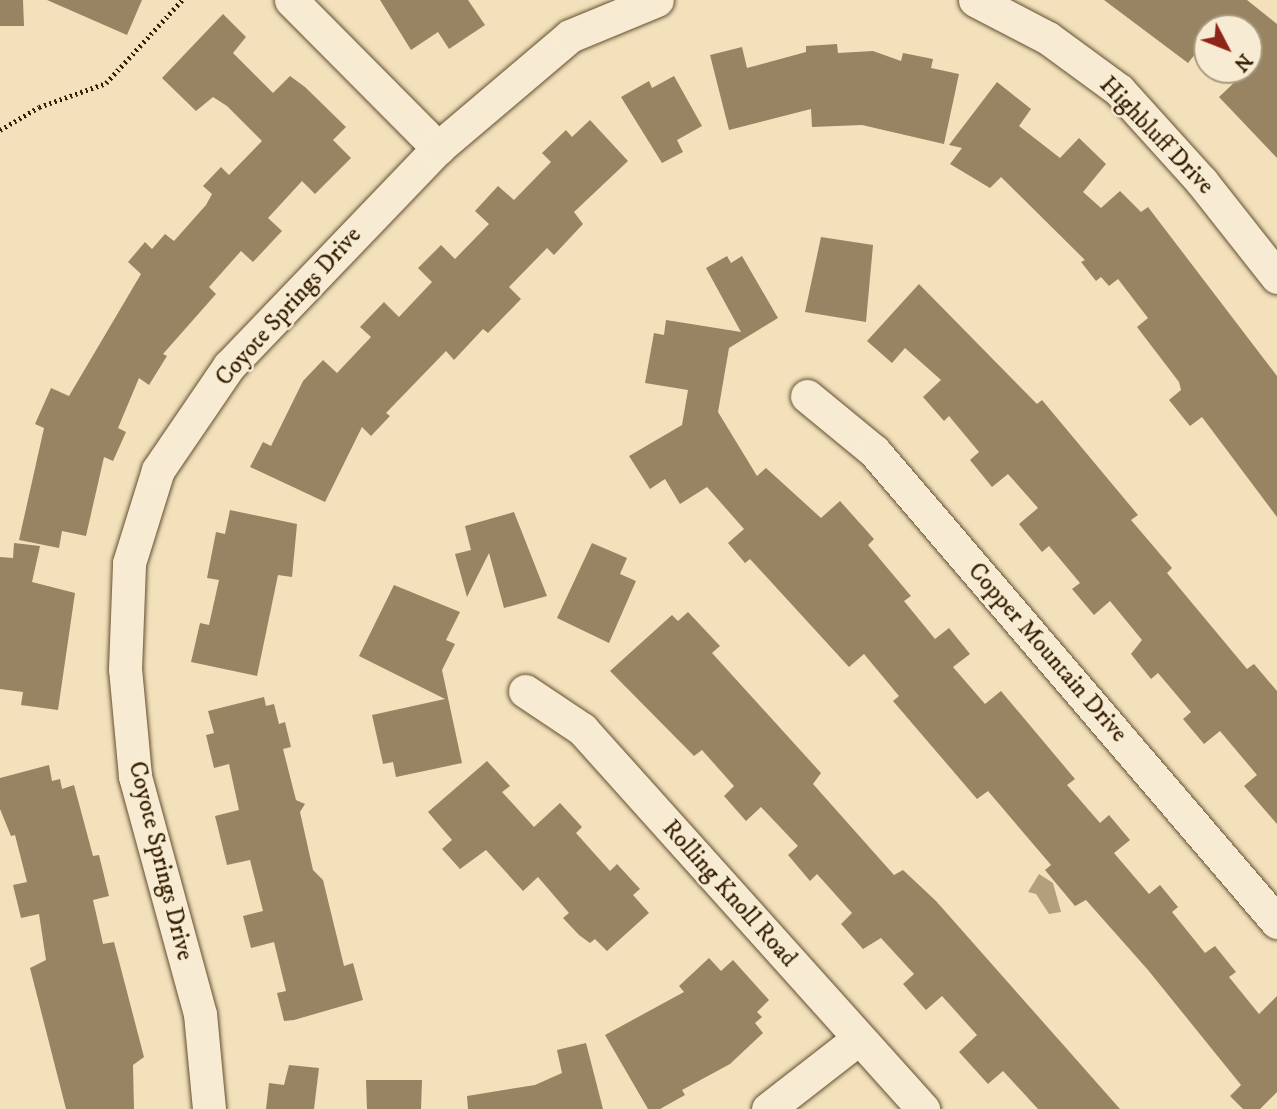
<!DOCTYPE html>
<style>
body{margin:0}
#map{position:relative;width:1277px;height:1109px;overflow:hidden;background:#f3e1bc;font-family:"IM FELL DW Pica",serif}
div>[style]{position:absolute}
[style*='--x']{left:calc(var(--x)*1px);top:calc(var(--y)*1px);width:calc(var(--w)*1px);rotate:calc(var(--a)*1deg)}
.water>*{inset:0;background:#b29f7c}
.building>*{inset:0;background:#988362}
.path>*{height:4.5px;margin-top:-2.25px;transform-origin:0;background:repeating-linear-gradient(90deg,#351e01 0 2px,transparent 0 5.5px)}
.roads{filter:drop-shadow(0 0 2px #644f30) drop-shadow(0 0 2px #644f30)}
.minor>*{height:33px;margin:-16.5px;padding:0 16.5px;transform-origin:16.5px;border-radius:16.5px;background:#f7ecd3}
span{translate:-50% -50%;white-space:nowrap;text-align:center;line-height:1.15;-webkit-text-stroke:5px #f7ecd3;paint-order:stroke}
.street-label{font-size:24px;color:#351e01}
.north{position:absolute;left:1193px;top:14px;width:70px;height:70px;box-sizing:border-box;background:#f7ecd3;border:2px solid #a99a7f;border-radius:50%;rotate:132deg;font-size:19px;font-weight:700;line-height:28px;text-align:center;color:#351e01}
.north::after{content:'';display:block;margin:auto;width:24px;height:32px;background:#8f2418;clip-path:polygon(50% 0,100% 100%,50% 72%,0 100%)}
</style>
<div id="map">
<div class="water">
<div style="clip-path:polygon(1039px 874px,1053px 883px,1061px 912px,1049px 914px,1036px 894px,1028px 892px)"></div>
</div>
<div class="building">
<div style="clip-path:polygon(0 0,23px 0,24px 26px,0 26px)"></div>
<div style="clip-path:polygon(47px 0,142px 0,127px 35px)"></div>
<div style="clip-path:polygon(380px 0,468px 0,485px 25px,449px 49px,438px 32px,411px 50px)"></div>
<div style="clip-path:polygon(1104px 0,1247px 0,1277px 24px,1277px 158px,1219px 97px,1239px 78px,1229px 70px,1249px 70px,1249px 28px,1207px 28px,1207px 52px,1201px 47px,1188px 63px)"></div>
<div style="clip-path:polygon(223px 14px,246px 37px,233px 53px,273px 93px,290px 76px,305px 87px,346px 127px,333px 140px,351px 158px,315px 194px,302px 181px,268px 218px,282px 231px,253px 262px,241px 251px,209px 287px,216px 294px,163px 354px,167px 356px,149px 385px,139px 378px,118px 428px,126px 432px,113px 461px,104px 457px,86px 536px,62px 531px,59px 548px,19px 540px,44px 428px,35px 424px,51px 388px,69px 396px,141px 274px,128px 262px,145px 242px,152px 249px,165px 234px,174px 241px,206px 205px,212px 194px,203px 186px,221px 167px,229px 175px,262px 141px,227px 106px,213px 97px,196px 111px,162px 78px)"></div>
<div style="clip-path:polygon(837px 44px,838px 53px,873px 51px,901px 61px,903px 53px,933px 59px,931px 68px,959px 74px,944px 144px,862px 125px,812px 127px,811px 109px,729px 130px,710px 55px,742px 47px,747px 68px,806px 52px,806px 46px)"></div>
<div style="clip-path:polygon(674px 76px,702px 126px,677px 140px,683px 152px,662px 163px,621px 97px,649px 81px,652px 88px)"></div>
<div style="clip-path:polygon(997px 82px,1031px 109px,1019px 126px,1060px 158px,1079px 138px,1106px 164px,1083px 192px,1101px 208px,1120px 191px,1141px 212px,1148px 207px,1277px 376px,1277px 517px,1202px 417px,1190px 426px,1169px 400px,1181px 390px,1179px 382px,1137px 327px,1148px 318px,1118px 279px,1109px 286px,1101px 277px,1096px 281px,1081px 262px,1085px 260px,1001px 177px,990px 188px,950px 164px,962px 148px,949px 145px)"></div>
<div style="clip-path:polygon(590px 120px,628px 161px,574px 212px,583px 224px,554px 255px,547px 248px,509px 287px,521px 299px,488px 333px,483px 329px,454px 360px,446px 351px,386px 413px,390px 416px,371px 436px,362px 427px,325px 502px,250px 467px,263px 442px,271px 446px,303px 381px,323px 360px,337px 373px,371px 337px,360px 327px,384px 302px,399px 317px,432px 282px,418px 268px,441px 245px,455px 259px,489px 224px,475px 211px,498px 186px,514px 200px,551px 162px,542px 153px,566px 130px,572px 137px)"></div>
<div style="clip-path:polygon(821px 237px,873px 245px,866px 322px,805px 312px)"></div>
<div style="clip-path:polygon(727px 256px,731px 263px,742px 256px,778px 318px,729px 348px,718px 412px,757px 476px,766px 468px,821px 518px,840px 501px,874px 539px,868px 545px,911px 596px,904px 601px,935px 639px,949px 628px,970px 654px,953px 667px,985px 704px,1001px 691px,1075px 779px,1067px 785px,1100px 823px,1109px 815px,1130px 840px,1114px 853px,1149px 894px,1160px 885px,1178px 907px,1172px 912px,1205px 953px,1215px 946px,1236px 972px,1229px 977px,1259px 1014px,1277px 996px,1277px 1092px,1260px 1109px,1243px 1109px,1230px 1096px,1241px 1085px,1148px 970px,1086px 900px,1075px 906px,1045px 870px,1051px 865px,988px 791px,977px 799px,893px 701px,899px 696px,864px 654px,849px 667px,750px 559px,745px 563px,728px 543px,744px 529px,707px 487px,680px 504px,665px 479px,650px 489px,629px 456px,682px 425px,688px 390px,645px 383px,654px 333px,664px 335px,666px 320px,741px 332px,706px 268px)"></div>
<div style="clip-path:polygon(919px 284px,1037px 404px,1042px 400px,1138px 515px,1131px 520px,1172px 568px,1167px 573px,1247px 669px,1254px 664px,1277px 691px,1277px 824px,1244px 786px,1257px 775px,1220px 731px,1204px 744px,1183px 719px,1191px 712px,1158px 673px,1151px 679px,1131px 654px,1142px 640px,1110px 601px,1094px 615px,1072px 589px,1080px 583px,1049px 546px,1042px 552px,1019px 524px,1038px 508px,1008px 474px,992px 487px,970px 460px,979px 452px,949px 416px,944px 421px,923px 397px,941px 380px,905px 348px,892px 363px,867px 341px)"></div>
<div style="clip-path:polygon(230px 510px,297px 524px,292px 577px,278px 575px,257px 676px,191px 662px,200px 623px,209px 625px,219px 580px,207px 578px,216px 532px,225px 534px)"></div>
<div style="clip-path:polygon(514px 512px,547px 596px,504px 608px,489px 553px,467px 597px,455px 554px,471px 550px,465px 526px)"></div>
<div style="clip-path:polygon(14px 543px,40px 546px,32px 582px,75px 593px,58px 710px,21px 705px,23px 692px,0 689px,0 557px,13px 558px)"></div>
<div style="clip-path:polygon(592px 543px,627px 558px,620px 574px,636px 581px,609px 643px,557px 618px)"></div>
<div style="clip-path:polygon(394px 585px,460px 612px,446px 640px,455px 644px,442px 670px,462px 763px,396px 777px,393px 762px,383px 764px,372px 715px,445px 699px,359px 656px)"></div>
<div style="clip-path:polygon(688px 612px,720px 646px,712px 653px,821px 773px,813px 784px,894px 875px,903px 870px,936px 901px,1120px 1109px,1038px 1109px,1003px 1071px,988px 1084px,959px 1052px,977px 1035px,942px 996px,926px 1010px,903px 984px,914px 974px,881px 938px,863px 949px,841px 924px,852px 913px,817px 874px,810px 881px,788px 855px,798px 846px,761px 807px,746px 821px,724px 796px,734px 786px,702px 750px,694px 756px,610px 671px,672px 615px,678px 621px)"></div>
<div style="clip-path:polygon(264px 697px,266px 706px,274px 704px,279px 724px,285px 722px,291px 747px,283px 749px,296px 800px,305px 804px,300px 812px,313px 870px,323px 880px,344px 966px,353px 963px,363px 1000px,294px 1020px,284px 1021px,277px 993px,286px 991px,274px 942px,251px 948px,243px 916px,263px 911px,250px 860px,227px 865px,215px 816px,239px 810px,229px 764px,214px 768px,206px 735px,214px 733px,208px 711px)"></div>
<div style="clip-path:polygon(487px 761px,510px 786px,502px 792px,534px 827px,560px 803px,582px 827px,576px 833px,610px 871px,617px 864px,640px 889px,633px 895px,649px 913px,607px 951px,595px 939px,590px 943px,579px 935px,563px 918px,569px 913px,538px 877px,523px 891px,486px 850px,460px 869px,442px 849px,452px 840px,428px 812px)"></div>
<div style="clip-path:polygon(49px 765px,52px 781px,60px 779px,62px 789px,74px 785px,93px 856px,99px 855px,109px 896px,93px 900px,103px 944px,114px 942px,144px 1057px,133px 1065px,134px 1109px,66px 1109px,30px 968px,46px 960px,39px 914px,21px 918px,13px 885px,27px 882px,15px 835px,11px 836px,0 809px,0 778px)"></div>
<div style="clip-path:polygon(709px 958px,721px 971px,733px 960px,769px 1000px,757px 1012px,762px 1017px,755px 1023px,763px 1033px,730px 1064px,682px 1090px,685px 1095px,660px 1109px,648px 1109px,605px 1035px,684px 992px,679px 986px)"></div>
<div style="clip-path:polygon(586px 1043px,603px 1109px,468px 1109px,467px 1096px,535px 1085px,562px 1073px,557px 1050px)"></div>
<div style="clip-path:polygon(289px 1065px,319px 1068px,314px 1109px,266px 1109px,269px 1083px,284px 1085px)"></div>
<div style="clip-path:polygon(366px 1080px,422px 1080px,421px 1109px,367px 1109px)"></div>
</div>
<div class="path">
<div style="--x:0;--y:130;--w:45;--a:-30.5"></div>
<div style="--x:39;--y:107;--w:71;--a:-19.7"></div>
<div style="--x:106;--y:83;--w:113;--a:-47.5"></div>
</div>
<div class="roads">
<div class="minor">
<div style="--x:291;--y:0;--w:209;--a:45.2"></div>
<div style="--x:975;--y:0;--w:82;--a:27.5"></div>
<div style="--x:1048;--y:38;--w:88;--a:36.2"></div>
<div style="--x:1119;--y:90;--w:124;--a:47.9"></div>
<div style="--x:1202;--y:182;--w:121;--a:51.7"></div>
<div style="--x:807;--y:396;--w:87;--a:39.4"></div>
<div style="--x:874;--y:451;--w:620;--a:49.45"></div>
<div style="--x:525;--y:691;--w:69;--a:33.7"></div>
<div style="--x:582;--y:729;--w:511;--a:48.1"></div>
<div style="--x:209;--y:1109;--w:95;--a:-95.4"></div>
<div style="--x:200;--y:1014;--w:247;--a:-105.3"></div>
<div style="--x:135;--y:776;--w:107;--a:-95.3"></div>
<div style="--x:125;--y:669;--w:106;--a:-87.8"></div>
<div style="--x:129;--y:563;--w:97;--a:-72.7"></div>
<div style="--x:158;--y:470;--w:126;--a:-55.7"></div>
<div style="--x:229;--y:366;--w:302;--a:-46.2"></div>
<div style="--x:438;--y:148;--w:173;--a:-40.3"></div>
<div style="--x:570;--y:36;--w:94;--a:-22.5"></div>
<div style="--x:768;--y:1109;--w:114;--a:-37.9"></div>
</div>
</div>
<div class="street-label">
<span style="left:1156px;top:136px;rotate:46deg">Highbluff Drive</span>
<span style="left:289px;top:307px;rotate:-48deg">Coyote Springs Drive</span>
<span style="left:1047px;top:653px;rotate:49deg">Copper Mountain Drive</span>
<span style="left:160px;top:861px;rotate:76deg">Coyote Springs Drive</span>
<span style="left:729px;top:894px;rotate:48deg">Rolling Knoll Road</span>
</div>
<div class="north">N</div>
</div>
